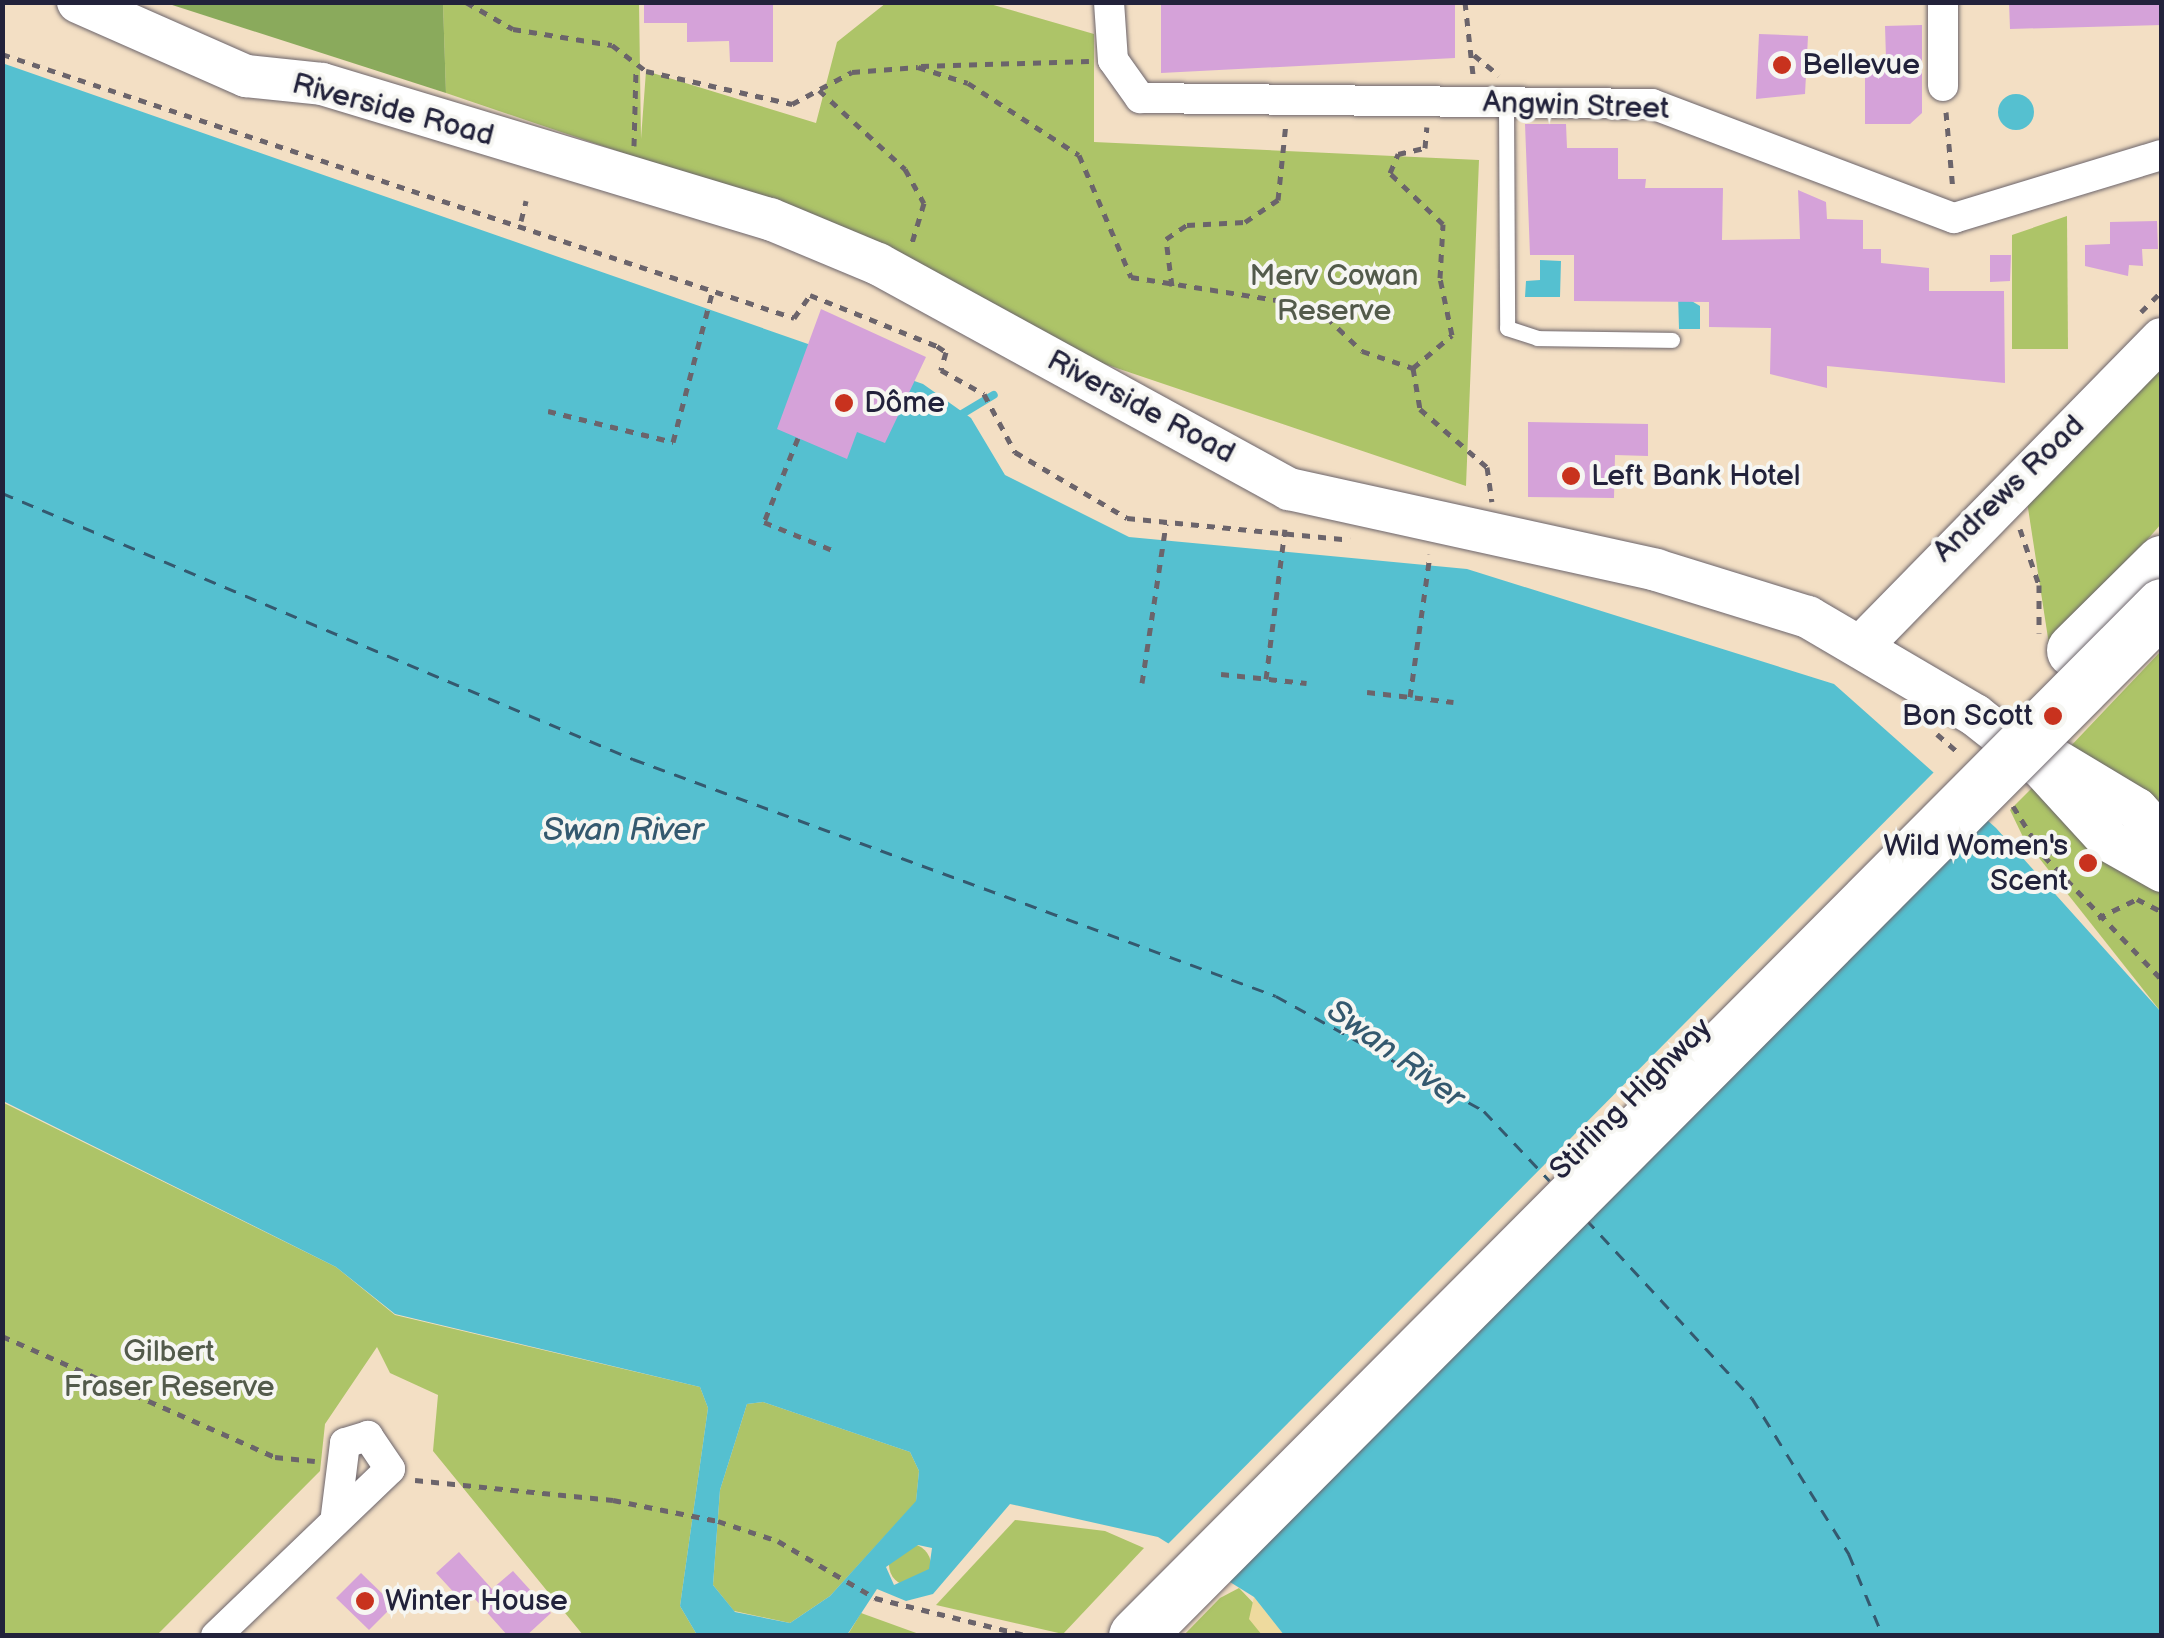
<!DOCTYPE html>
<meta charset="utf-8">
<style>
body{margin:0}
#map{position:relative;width:2164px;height:1638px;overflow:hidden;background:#f3dfc4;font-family:"Balsamiq Sans",sans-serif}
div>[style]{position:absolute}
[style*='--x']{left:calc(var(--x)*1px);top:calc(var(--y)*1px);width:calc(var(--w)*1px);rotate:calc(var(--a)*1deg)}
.green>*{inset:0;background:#adc468}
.round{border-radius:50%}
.forest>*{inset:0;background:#8aaa5c}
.sand>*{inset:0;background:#eeda9e}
.water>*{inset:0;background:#55c0d0}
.pier>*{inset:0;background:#f3dfc4}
.stream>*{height:8px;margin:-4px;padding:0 4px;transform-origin:4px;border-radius:4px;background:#55c0d0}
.ferry>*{height:2.5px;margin-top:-1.25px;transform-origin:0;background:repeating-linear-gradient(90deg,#34596f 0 12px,transparent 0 22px)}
.building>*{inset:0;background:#d5a2d9}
.path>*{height:5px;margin-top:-2.5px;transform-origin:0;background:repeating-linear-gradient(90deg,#6b646b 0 8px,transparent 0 16px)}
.roads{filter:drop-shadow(0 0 2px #6b646b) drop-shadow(0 0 2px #6b646b)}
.lane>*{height:15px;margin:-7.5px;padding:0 7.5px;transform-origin:7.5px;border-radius:7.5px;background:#fff}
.street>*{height:30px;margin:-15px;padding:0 15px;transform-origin:15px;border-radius:15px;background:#fff}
.secondary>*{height:42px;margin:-21px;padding:0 21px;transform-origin:21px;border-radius:21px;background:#fff}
.highway>*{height:55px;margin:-27.5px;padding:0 27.5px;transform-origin:27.5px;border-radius:27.5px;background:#fff}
.bridges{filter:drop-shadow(0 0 2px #6b646b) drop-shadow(0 0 2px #6b646b)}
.highway-bridge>*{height:55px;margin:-27.5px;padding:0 27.5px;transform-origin:27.5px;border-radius:27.5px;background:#fff}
.dots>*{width:28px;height:28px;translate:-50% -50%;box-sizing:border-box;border:5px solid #f6f6f2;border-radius:50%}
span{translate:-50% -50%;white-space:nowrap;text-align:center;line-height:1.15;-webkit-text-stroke:8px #f6f6f2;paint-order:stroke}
.poi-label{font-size:30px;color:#22223b}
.left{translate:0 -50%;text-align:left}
.right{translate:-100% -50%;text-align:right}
.street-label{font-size:30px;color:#22223b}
.park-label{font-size:30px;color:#535b4b}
.water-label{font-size:32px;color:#34596f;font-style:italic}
.frame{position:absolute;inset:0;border:5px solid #22223b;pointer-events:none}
</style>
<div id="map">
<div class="green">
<div style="clip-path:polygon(983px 2px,1094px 34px,1094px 142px,1479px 160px,1466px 486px,1078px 355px,641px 159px,446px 93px,443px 3px,639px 3px,641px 139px,646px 71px,816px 123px,837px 42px,886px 3px)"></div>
<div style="clip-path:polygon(2067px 216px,2068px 349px,2012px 349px,2012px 235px)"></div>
<div style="clip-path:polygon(2161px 357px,2161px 524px,2050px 651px,2026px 495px)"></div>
<div style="clip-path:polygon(2161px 651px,2161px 815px,2067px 750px)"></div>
<div style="clip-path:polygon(2039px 781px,2161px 887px,2161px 1012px,2024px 839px,2010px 810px)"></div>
<div style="clip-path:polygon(2px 1102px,336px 1267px,395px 1315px,700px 1387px,708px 1408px,680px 1606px,697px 1635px,583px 1635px,433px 1451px,438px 1395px,390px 1373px,377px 1347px,325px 1424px,320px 1471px,157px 1635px,3px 1635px)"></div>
<div style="clip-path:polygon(763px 1402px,910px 1452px,919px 1471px,916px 1502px,830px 1596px,790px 1623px,734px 1611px,713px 1585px,720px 1490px,747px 1404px)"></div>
<div style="clip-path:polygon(1015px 1520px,1105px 1531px,1144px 1548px,1063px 1634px,936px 1605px)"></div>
<div class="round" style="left:889px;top:1544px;width:42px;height:42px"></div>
<div style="clip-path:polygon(1239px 1588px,1284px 1635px,1183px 1636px,1220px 1598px)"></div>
<div style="clip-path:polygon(861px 1613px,919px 1634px,847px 1636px)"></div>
</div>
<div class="forest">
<div style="clip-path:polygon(166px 3px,443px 3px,446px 93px)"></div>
</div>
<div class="sand">
<div style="clip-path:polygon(1254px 1597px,1284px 1635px,1262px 1635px,1249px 1619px)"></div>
</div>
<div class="water">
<div style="clip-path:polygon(evenodd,2px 63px,923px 384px,971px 418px,1005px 475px,1129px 537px,1467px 569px,1834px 684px,1996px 828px,2161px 1012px,2161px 1635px,1284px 1635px,1254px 1597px,1158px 1537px,1010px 1504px,933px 1594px,906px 1601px,877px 1589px,847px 1635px,697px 1635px,680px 1606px,708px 1408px,700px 1387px,395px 1314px,336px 1267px,3px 1101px,2px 63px,763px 1402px,910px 1452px,919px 1471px,916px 1501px,830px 1596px,790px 1623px,735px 1612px,713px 1585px,720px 1490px,747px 1404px,763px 1402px,2px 63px,918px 1545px,932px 1548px,929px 1569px,894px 1585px,886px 1567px,918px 1545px)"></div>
<div class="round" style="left:1998px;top:94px;width:36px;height:36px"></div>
<div style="clip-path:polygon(1540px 260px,1561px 261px,1560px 297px,1525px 297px,1526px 281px,1540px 280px)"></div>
<div style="clip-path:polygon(1678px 293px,1700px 306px,1700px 329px,1679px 329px)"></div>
</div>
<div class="pier">
<div style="clip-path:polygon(1937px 769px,1987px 814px,1223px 1584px,1165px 1547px)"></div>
</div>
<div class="stream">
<div style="--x:962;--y:414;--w:37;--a:-31"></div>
</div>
<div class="ferry">
<div style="--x:2;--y:493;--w:685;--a:22.86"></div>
<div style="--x:633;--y:759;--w:685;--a:20.23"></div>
<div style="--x:1276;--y:996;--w:238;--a:28.9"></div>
<div style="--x:1484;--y:1111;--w:96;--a:46.7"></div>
<div style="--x:1586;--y:1219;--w:244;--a:47.2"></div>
<div style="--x:1752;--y:1398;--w:184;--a:58.1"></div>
<div style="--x:1849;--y:1554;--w:89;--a:67.5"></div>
</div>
<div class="building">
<div style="clip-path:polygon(644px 2px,773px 2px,773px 62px,730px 62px,729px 41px,687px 42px,687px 23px,644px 23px)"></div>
<div style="clip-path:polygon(1161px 2px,1455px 2px,1455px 58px,1161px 73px)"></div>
<div style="clip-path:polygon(2009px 2px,2162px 2px,2162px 25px,2010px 29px)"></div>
<div style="clip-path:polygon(1922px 25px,1922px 113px,1910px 124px,1865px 124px,1865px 58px,1886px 58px,1885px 26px)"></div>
<div style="clip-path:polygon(1759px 34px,1808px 36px,1805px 94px,1756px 99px)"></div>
<div style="clip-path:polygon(1525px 124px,1566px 124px,1567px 148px,1618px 148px,1618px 179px,1646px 179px,1645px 188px,1723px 188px,1722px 240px,1800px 239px,1798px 190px,1826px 202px,1827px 219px,1863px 220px,1863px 249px,1881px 249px,1881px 263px,1929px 268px,1929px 291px,2004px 291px,2005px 383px,1827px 366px,1827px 388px,1770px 374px,1771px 328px,1709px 327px,1709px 302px,1574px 301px,1574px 255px,1530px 255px)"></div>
<div style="clip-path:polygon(2157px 221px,2158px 249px,2142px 249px,2143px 266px,2129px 265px,2128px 276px,2085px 266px,2085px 245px,2110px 244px,2110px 222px)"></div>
<div style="clip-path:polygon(1990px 255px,2011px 255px,2010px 281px,1990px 282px)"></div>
<div style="clip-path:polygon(821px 309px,926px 357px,885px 443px,857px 432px,847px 459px,777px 429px)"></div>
<div style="clip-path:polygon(1528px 422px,1648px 424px,1648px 456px,1615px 455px,1614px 498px,1528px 497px)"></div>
<div style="clip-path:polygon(459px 1552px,492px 1589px,513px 1571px,551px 1613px,526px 1636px,508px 1636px,467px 1590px,459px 1598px,436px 1573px)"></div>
<div style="clip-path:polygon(361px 1573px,394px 1605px,369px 1630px,336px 1598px)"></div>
</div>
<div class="path">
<div style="--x:466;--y:2;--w:54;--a:29.9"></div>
<div style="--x:513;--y:29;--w:100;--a:9.2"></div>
<div style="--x:612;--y:45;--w:43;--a:37.4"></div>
<div style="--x:646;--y:71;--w:150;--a:12.7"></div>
<div style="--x:792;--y:104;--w:68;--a:-28.1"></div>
<div style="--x:852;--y:72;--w:66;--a:-4.3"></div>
<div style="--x:918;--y:67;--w:52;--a:17.7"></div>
<div style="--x:968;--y:83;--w:132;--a:33"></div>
<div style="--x:1079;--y:155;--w:133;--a:66.9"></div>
<div style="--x:1131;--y:277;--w:186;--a:9"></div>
<div style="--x:1315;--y:306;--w:65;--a:43.8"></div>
<div style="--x:1362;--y:351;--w:54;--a:18.4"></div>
<div style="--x:1413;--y:368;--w:51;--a:-40.2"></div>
<div style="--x:1452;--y:335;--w:58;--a:-101.9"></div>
<div style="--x:1440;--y:278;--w:54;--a:-86.8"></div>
<div style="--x:1443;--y:224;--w:74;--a:-136.1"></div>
<div style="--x:1390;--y:173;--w:21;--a:-67"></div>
<div style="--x:1398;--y:154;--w:28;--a:-13"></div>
<div style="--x:1425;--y:148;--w:21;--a:-85"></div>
<div style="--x:1465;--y:2;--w:73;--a:83.7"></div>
<div style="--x:2;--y:54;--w:835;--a:18.43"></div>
<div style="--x:794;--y:318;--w:28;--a:-55"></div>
<div style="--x:810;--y:295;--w:137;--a:21.9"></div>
<div style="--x:937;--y:346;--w:11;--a:34"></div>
<div style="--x:946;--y:352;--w:19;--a:106"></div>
<div style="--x:941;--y:370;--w:49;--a:29.2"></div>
<div style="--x:984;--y:394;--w:66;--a:61.9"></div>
<div style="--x:1015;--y:452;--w:130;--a:30.5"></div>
<div style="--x:1127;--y:518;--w:224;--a:5.6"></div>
<div style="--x:1474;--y:55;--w:32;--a:39"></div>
<div style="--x:921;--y:66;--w:168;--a:-1.7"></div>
<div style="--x:819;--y:90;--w:117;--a:42.6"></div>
<div style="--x:905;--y:169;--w:39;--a:61"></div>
<div style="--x:924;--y:203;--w:45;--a:106.8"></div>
<div style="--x:1946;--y:112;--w:78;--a:84.9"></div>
<div style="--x:634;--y:146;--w:79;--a:-88.5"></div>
<div style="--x:521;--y:221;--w:21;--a:-76"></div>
<div style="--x:1172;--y:286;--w:47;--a:-97.3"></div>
<div style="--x:1166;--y:239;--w:25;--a:-34"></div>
<div style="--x:1187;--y:225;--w:58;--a:-3"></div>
<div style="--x:1245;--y:222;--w:40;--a:-34"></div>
<div style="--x:1278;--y:200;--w:77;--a:-84.1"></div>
<div style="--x:2141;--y:312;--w:30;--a:-45"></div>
<div style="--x:1413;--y:368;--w:42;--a:80.3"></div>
<div style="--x:1420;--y:409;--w:89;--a:40.9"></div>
<div style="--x:1487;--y:467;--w:35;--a:82"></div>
<div style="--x:548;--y:411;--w:129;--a:13.9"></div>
<div style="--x:673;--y:442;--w:158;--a:-75.3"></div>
<div style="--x:798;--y:438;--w:91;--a:112"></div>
<div style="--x:764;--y:522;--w:79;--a:22.3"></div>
<div style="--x:2020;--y:529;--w:59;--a:71.3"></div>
<div style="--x:2039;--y:585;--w:48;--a:90"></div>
<div style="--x:1221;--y:674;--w:86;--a:6"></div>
<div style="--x:1266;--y:679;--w:151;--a:-82.8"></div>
<div style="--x:1142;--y:683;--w:161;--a:-81.4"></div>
<div style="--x:1367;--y:692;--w:87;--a:6.6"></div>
<div style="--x:1410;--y:697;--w:144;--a:-82"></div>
<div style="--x:1937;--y:734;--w:29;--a:41"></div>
<div style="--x:2013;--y:806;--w:59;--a:58.2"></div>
<div style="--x:2044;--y:856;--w:171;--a:46.4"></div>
<div style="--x:2044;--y:856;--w:20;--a:-30"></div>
<div style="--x:2098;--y:918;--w:43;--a:-26"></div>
<div style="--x:2137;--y:899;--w:28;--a:27"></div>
<div style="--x:2;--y:1336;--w:299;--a:23.9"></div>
<div style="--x:275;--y:1457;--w:40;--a:5.7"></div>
<div style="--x:415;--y:1480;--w:199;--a:5.8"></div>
<div style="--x:613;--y:1500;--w:107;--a:11.3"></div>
<div style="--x:718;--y:1521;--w:63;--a:18.4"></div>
<div style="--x:778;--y:1541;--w:113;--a:30.4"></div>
<div style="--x:875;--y:1598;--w:159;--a:13.9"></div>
</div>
<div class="roads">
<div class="lane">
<div style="--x:1506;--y:103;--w:225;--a:89.7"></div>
<div style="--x:1507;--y:328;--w:32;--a:18"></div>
<div style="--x:1537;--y:338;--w:135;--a:0.8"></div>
</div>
<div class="street">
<div style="--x:1109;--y:2;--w:58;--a:86.1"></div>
<div style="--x:1113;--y:60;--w:47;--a:54.6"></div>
<div style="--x:1140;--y:98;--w:512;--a:0.67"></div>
<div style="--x:1652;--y:104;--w:323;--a:20.7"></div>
<div style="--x:1954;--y:218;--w:217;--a:-16.9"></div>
<div style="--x:1943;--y:2;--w:84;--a:90"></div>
<div style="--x:216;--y:1636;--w:241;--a:-43.8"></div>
<div style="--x:390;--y:1469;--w:40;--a:-124"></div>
<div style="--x:368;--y:1436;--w:24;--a:163"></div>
<div style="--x:345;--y:1443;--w:73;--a:97.1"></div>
</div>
<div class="secondary">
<div style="--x:78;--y:2;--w:184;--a:23.8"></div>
<div style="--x:246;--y:76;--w:76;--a:6"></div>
<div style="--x:322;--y:84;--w:468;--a:16.8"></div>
<div style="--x:770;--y:219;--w:117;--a:22.6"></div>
<div style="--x:878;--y:264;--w:469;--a:28.7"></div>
<div style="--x:1289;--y:489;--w:376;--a:12.4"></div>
<div style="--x:1656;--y:570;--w:159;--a:17.2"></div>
<div style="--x:1808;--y:617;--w:194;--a:30.4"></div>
<div style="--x:1975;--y:715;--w:85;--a:38.3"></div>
<div style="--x:2042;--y:768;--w:99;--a:47.5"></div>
<div style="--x:2109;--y:841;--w:61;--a:29.5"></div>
<div style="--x:1863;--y:644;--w:427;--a:-45.6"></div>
<div style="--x:2052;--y:758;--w:99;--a:31"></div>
<div style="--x:2137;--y:809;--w:38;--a:48"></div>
</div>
<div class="highway">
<div style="--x:2074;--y:650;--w:124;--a:-44.7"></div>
</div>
</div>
<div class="bridges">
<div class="highway-bridge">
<div style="--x:1136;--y:1636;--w:1454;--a:-45.11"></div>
</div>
</div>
<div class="dots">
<div style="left:1782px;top:65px;background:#c8321e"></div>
<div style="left:844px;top:403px;background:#c8321e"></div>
<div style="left:1571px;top:476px;background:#c8321e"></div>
<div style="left:2053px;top:716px;background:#c8321e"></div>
<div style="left:2088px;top:863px;background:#c8321e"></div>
<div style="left:365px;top:1601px;background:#c8321e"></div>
</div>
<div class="poi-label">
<span class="left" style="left:1802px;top:65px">Bellevue</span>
<span class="left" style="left:864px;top:403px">Dôme</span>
<span class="left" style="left:1591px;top:476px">Left Bank Hotel</span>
<span class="right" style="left:2033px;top:716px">Bon Scott</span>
<span class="right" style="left:2068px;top:863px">Wild Women's<br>Scent</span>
<span class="left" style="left:385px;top:1601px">Winter House</span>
</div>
<div class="street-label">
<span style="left:1576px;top:106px;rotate:2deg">Angwin Street</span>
<span style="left:393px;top:110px;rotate:15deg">Riverside Road</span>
<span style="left:1141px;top:407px;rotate:28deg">Riverside Road</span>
<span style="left:2009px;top:489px;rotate:-44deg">Andrews Road</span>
<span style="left:1631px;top:1099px;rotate:-45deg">Stirling Highway</span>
</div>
<div class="park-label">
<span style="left:1334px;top:293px">Merv Cowan<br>Reserve</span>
<span style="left:169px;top:1369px">Gilbert<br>Fraser Reserve</span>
</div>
<div class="water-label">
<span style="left:623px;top:831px">Swan River</span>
<span style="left:1395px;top:1055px;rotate:36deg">Swan River</span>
</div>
<div class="frame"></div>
</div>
